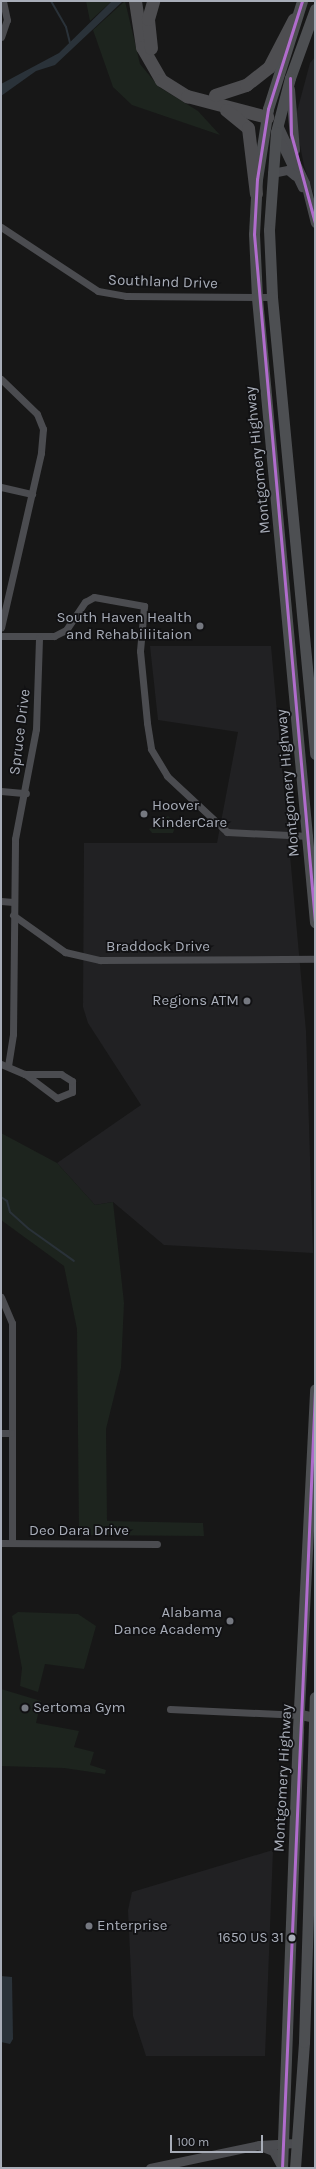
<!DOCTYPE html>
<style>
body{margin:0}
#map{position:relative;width:316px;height:2169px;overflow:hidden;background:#171717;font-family:Karla,sans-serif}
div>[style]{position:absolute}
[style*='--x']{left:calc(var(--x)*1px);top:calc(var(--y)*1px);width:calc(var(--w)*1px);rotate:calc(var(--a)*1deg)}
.built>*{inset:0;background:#212123}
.green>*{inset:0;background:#1d241e}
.water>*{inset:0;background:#2a3239}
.stream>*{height:2px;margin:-1px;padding:0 1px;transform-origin:1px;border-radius:1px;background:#2a3239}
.minor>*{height:7px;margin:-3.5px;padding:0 3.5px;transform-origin:3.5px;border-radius:3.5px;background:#4b4c50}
.tertiary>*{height:9px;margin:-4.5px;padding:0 4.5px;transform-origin:4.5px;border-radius:4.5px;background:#4b4c50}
.secondary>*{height:10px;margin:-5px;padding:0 5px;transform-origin:5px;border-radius:5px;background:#4a4a4e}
.primary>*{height:11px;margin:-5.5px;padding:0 5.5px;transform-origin:5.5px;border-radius:5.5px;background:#4d4f52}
.motorway>*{height:13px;margin:-6.5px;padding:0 6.5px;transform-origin:6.5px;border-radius:6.5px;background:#4e4e51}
.bus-1>*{height:3px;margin:-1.5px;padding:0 1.5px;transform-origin:1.5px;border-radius:1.5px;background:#b06ccc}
.dots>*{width:11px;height:11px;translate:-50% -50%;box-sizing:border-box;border:2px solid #111113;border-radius:50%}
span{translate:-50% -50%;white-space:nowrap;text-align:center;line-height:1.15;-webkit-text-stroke:3.5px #111113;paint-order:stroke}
.bus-label{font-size:14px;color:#a8adb8}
.right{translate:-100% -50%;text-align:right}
.street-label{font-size:15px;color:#a8adb8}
.poi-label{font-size:15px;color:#a8adb8}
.left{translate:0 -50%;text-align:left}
.frame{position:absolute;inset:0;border:2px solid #a8adb8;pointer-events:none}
.scale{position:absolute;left:170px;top:2135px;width:93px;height:18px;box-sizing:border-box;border:2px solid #a8adb8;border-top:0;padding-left:5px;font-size:12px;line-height:14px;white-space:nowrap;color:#a8adb8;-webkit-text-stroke:3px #111113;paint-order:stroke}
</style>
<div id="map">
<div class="built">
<div style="clip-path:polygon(315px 57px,315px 198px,304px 166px,295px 119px,310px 63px)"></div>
<div style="clip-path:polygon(150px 646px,271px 646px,306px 1031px,313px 1253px,164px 1245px,113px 1202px,95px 1205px,57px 1163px,141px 1105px,88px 1023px,83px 1007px,84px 843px,217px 843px,238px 732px,158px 720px)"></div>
<div style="clip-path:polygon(273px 1850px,265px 2056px,146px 2056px,133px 2016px,128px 1910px,132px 1892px)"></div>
</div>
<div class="green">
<div style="clip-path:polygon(86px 1px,112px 1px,90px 21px)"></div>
<div style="clip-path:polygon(125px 1px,140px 64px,159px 87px,198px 111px,220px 135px,132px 105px,113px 87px,93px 30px)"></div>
<div style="clip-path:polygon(168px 816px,176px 824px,173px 833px,152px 833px,149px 829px)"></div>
<div style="clip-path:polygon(1px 1133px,57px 1163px,95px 1205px,113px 1202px,124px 1303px,121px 1368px,106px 1429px,107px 1521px,203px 1523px,204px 1536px,79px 1535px,77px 1329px,64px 1266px,1px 1220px)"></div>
<div style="clip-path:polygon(18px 1612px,78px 1614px,96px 1626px,84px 1669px,45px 1664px,38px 1692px,20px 1686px,22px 1668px,12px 1616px)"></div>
<div style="clip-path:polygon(1px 1689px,41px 1701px,36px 1723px,79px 1731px,74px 1747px,94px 1752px,90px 1765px,106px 1770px,105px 1774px,64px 1768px,1px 1766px)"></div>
</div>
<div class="water">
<div style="clip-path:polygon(112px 1px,123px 1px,55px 65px,36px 71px,1px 96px,1px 84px,59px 53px)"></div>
<div style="clip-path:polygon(1px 1976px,12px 1977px,13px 2039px,10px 2044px,1px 2042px)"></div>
</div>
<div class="stream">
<div style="--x:51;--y:1;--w:30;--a:60"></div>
<div style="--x:66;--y:27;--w:16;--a:76"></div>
<div style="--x:1;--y:1197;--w:7;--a:34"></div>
<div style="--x:7;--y:1201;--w:11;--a:75"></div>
<div style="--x:10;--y:1212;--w:25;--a:42"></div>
<div style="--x:29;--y:1229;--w:55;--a:35.4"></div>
</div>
<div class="minor">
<div style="--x:1;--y:37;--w:18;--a:-71"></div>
<div style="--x:7;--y:20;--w:19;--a:-102"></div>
<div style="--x:1;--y:227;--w:116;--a:33.4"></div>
<div style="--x:98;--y:291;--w:28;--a:10"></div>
<div style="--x:126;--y:296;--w:146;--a:0.4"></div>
<div style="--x:1;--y:379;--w:50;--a:44.2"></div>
<div style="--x:37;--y:414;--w:16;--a:68"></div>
<div style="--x:43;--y:429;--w:24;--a:95"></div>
<div style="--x:41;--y:453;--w:179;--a:102.9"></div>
<div style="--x:1;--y:487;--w:32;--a:13"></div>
<div style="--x:1;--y:636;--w:53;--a:0"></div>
<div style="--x:54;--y:636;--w:13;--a:-27"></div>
<div style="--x:66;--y:630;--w:34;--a:-56"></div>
<div style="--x:85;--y:602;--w:10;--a:-29"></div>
<div style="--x:94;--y:597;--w:51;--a:10.2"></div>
<div style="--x:144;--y:606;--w:45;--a:95.1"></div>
<div style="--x:140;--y:651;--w:72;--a:84.4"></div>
<div style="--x:147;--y:723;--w:26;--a:81"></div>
<div style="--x:151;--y:749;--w:31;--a:59"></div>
<div style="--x:167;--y:776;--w:82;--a:43"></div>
<div style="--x:227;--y:832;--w:82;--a:2.8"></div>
<div style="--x:1;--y:791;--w:25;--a:5"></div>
<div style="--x:1;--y:901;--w:12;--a:5"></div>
<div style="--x:13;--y:915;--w:64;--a:35.4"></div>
<div style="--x:65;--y:952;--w:36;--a:13"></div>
<div style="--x:100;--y:960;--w:215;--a:-0.3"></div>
<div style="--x:1;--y:1064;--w:26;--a:23"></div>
<div style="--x:25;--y:1074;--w:40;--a:37"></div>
<div style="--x:57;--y:1098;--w:16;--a:-22"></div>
<div style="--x:72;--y:1092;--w:11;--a:-90"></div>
<div style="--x:72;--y:1081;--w:13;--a:-148"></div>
<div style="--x:61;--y:1074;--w:36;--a:180"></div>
<div style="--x:8;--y:1066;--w:32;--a:-81"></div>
<div style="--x:13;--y:1034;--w:195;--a:-89.4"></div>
<div style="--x:15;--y:839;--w:112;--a:-79.2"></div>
<div style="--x:36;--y:729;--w:91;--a:-88.1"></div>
<div style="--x:1;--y:1297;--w:28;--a:67"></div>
<div style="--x:12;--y:1323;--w:220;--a:90"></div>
<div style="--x:1;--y:1433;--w:10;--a:0"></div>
<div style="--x:1;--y:1543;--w:156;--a:0.4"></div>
<div style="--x:170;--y:1709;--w:131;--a:2.6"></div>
</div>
<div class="tertiary">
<div style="--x:290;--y:89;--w:61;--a:85.3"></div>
<div style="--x:278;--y:125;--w:64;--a:65"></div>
<div style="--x:305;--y:183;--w:41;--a:76"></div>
<div style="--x:281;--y:143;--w:49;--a:64.5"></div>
<div style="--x:272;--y:173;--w:16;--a:-11"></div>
<div style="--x:288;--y:170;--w:9;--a:41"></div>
<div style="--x:260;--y:2146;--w:14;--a:21"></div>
<div style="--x:273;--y:2151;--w:19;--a:62"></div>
<div style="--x:150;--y:2168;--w:111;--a:-11.9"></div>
<div style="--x:259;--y:2145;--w:37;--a:-3"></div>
</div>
<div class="secondary">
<div style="--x:301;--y:1715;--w:14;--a:12"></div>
</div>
<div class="primary">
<div style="--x:302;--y:1;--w:113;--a:107.5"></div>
<div style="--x:268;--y:109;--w:71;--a:98.9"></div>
<div style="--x:257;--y:179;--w:55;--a:93.1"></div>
<div style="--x:254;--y:234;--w:64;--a:87.3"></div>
<div style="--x:257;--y:298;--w:627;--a:84.69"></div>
<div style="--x:315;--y:9;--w:73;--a:109.9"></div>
<div style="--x:290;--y:78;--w:56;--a:104.5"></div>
<div style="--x:276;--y:132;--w:98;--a:94.1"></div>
<div style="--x:269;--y:230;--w:67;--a:87.4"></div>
<div style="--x:272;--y:297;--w:459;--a:84.6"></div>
<div style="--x:282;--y:2168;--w:440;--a:-87.9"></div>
<div style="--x:298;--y:1728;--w:339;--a:-87.1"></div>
<div style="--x:295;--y:2168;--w:126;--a:-85.9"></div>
<div style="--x:304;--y:2042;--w:345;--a:-88.2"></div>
</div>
<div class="motorway">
<div style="--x:135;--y:1;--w:47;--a:81.3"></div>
<div style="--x:142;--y:47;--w:38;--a:60"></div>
<div style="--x:161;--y:80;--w:31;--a:32"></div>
<div style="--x:187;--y:96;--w:83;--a:14.7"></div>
<div style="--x:151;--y:48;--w:29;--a:-96"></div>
<div style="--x:148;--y:19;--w:19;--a:-74"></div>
<div style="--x:215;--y:95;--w:33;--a:-18"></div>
<div style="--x:246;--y:85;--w:29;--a:-38"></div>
<div style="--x:269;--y:67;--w:54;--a:-62.5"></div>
<div style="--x:226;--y:110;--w:28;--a:39"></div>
<div style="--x:248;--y:128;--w:66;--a:83.1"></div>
</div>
<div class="bus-1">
<div style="--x:302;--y:1;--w:113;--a:107.5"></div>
<div style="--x:268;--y:109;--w:71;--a:98.9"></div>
<div style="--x:257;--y:179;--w:55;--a:93.1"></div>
<div style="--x:254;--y:234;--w:691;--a:84.93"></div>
<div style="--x:290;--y:78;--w:56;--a:89"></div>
<div style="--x:291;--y:134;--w:92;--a:74.9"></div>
<div style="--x:282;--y:2168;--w:780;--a:-87.57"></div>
</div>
<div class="dots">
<div style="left:200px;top:626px;background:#757880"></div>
<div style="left:144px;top:814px;background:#757880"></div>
<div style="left:247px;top:1001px;background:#757880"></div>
<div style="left:230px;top:1621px;background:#757880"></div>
<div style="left:25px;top:1708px;background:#757880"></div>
<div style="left:89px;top:1926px;background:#757880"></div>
<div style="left:292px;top:1938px;background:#a8adb8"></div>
</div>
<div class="bus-label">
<span class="right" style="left:284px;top:1938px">1650 US 31</span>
</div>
<div class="street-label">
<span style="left:163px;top:282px;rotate:2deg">Southland Drive</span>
<span style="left:258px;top:460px;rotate:-96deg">Montgomery Highway</span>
<span style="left:20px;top:732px;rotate:-83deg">Spruce Drive</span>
<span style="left:288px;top:783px;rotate:-95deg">Montgomery Highway</span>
<span style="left:158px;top:947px">Braddock Drive</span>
<span style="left:79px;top:1531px">Deo Dara Drive</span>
<span style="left:283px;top:1778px;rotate:-87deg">Montgomery Highway</span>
</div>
<div class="poi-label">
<span class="right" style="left:192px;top:626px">South Haven Health<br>and Rehabiliitaion</span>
<span class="left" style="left:152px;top:814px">Hoover<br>KinderCare</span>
<span class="right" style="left:239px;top:1001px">Regions ATM</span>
<span class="right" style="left:222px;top:1621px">Alabama<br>Dance Academy</span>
<span class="left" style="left:33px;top:1708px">Sertoma Gym</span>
<span class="left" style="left:97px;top:1926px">Enterprise</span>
</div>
<div class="frame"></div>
<div class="scale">100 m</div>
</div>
